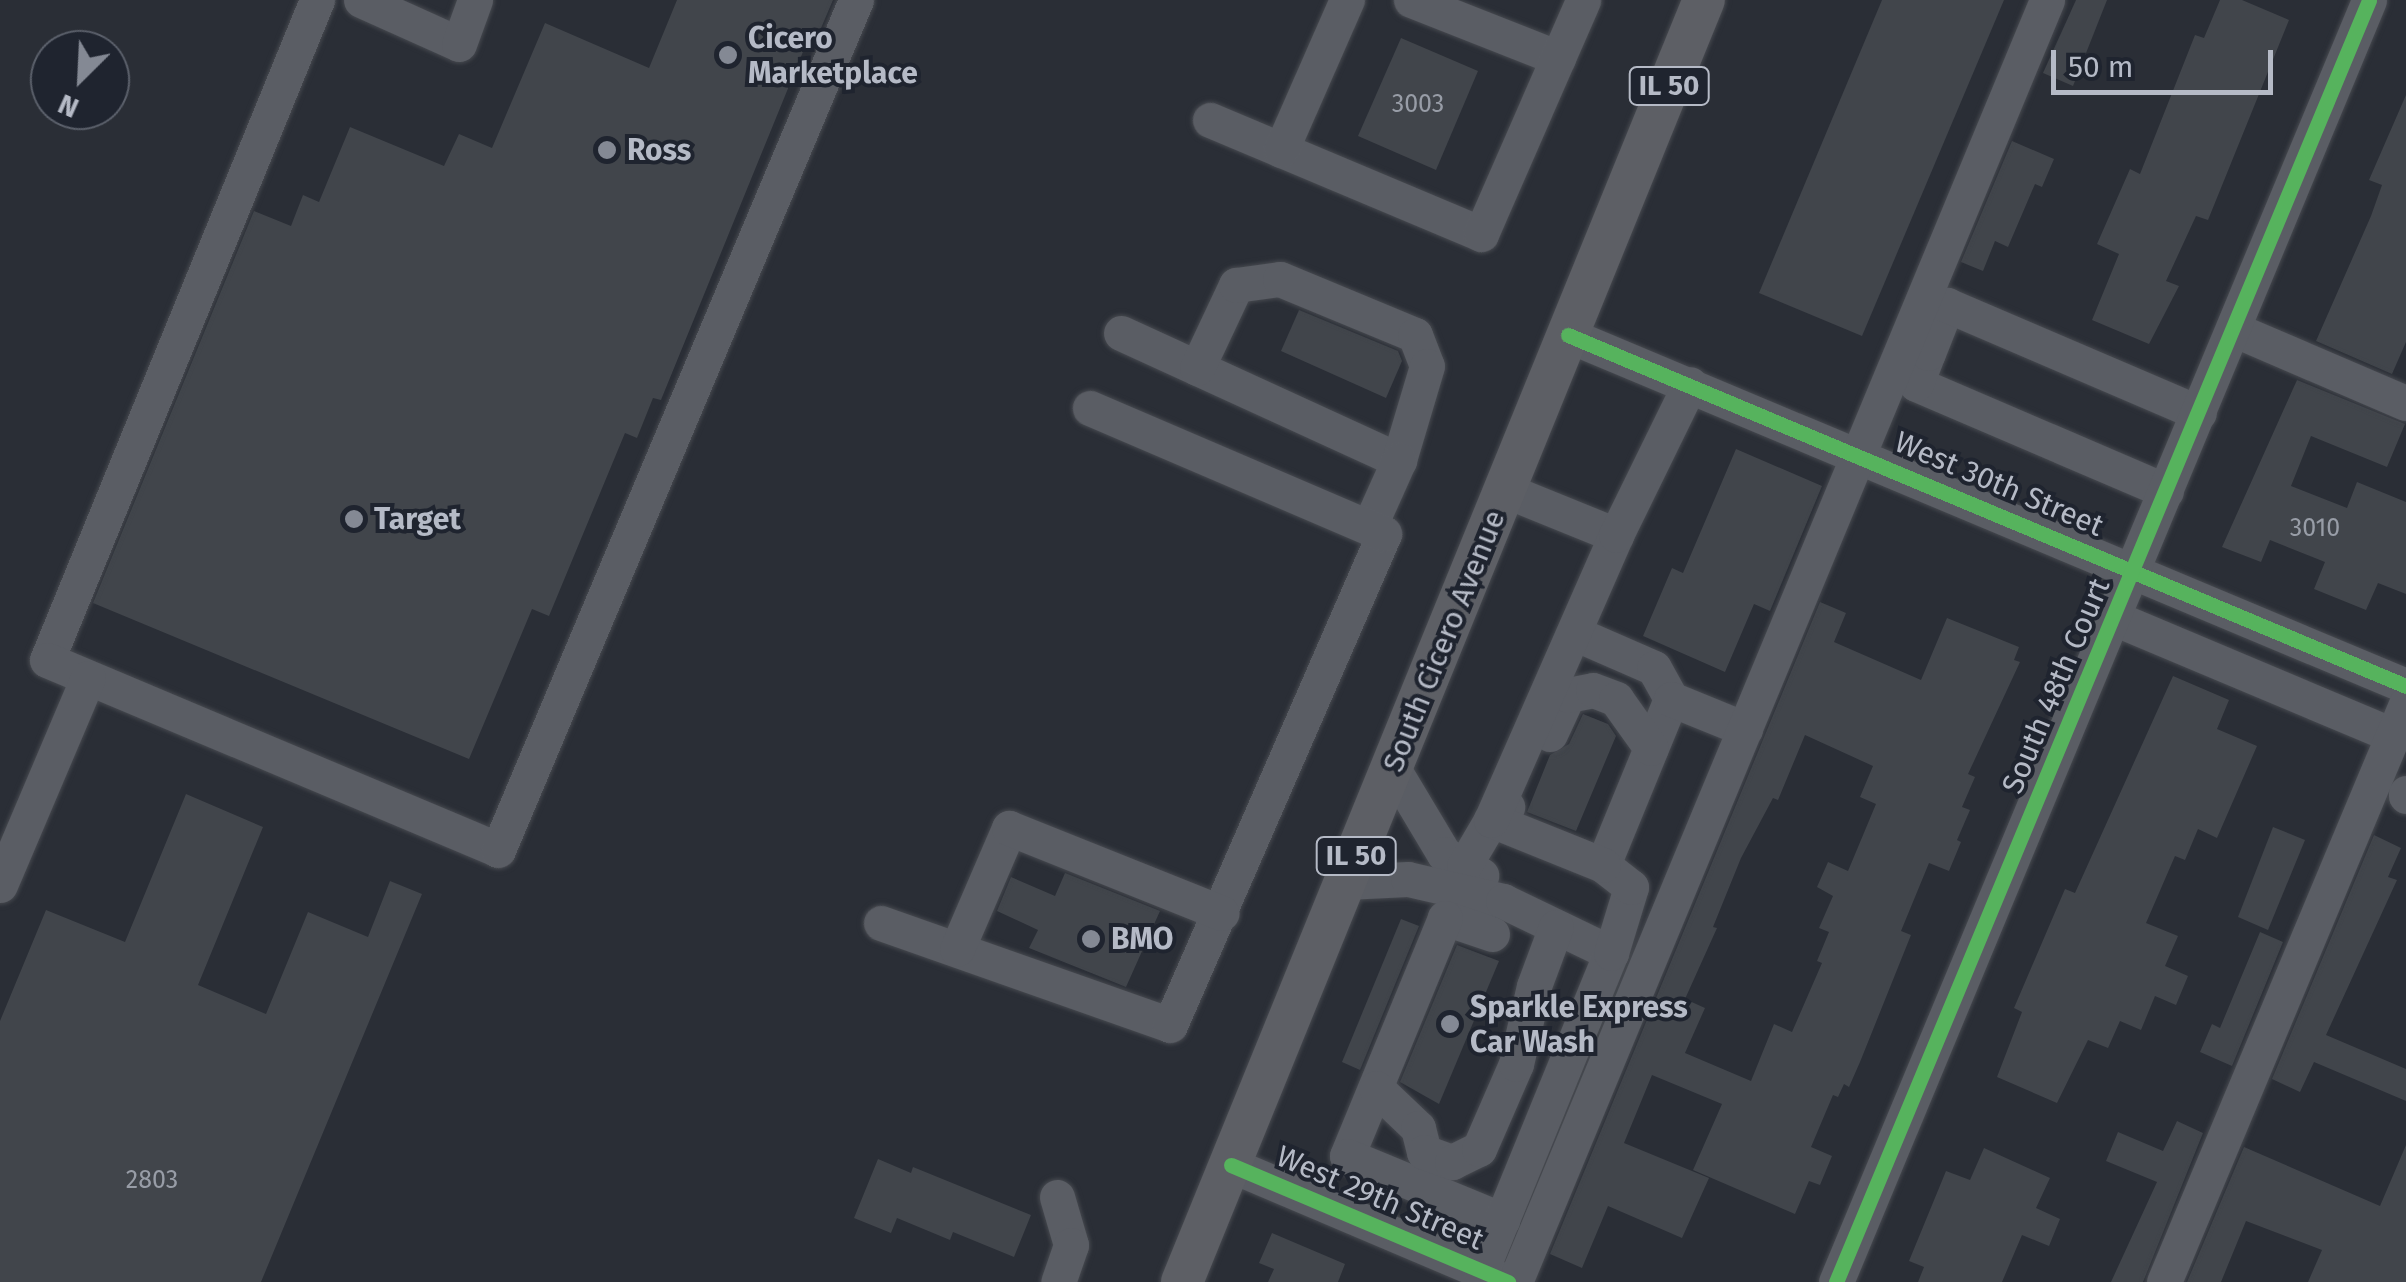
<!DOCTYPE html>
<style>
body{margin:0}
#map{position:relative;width:2406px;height:1282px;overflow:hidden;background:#2a2e36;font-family:"Fira Sans",sans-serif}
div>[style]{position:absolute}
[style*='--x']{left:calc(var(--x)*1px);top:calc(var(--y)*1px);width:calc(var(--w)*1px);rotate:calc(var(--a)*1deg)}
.building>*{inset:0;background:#41454b}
.roads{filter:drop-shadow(0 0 2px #46494f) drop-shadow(0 0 2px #46494f)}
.minor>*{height:35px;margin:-17.5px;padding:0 17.5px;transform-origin:17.5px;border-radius:17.5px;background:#5a5d64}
.major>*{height:42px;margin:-21px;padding:0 21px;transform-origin:21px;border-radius:21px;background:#5d5f65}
.cycleway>*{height:15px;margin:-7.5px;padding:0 7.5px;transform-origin:7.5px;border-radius:7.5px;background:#56b35d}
.dots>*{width:28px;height:28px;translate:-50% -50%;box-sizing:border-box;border:5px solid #1f242f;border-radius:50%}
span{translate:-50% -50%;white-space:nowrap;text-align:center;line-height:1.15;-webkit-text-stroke:8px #1f242f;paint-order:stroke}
.number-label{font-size:25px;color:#989da7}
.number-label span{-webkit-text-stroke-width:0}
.shield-label span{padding:2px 8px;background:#1f242f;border:2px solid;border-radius:8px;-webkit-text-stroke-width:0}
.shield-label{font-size:28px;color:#b5bac6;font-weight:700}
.poi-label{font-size:30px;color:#b5bac6;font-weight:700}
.left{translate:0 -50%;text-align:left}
.street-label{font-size:30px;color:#b5bac6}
.north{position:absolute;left:30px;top:30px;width:100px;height:100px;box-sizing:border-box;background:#1f242f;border:2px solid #5b606b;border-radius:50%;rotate:204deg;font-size:28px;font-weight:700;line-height:40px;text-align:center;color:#b5bac6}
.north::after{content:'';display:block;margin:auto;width:35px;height:45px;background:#848994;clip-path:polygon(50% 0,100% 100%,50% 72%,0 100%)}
.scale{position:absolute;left:2051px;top:50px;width:222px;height:45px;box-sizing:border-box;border:5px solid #b5bac6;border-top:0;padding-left:12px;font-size:30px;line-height:35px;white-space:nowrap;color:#b5bac6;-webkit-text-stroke:8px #1f242f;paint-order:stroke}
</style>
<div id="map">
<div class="building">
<div style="clip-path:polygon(677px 0,833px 0,816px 40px,809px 37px,661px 400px,653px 398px,637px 438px,625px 433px,549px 616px,532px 609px,469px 759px,93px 603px,254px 211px,291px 226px,303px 195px,319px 202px,350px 127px,444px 166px,459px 134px,492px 148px,545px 23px,649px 68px)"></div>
<div style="clip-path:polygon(1882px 0,2004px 0,1862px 336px,1759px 293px)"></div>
<div style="clip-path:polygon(2076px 0,2107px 0,2073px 86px,2043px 73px)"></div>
<div style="clip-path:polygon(2220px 0,2242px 0,2289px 20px,2208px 220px,2196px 216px,2166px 281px,2179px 286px,2149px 344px,2092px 320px,2119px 254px,2097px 244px,2130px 169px,2140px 174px,2195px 35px,2204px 38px)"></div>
<div style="clip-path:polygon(1401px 38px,1478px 71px,1436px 170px,1358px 136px)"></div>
<div style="clip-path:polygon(2406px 95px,2406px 342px,2392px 374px,2316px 341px,2371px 216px,2382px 185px,2369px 180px)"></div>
<div style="clip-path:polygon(2012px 141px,2054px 159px,2042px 187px,2035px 184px,2008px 247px,1995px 241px,1983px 271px,1961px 262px)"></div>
<div style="clip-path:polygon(1299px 310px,1398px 351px,1402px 361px,1386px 398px,1281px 351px)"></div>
<div style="clip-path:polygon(2297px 380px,2405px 424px,2387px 467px,2311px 436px,2291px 486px,2347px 508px,2357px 482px,2406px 502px,2406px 594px,2378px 583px,2366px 610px,2314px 589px,2325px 562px,2270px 540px,2261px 562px,2222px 547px)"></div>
<div style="clip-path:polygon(1736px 449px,1822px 486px,1770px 611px,1754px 604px,1725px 672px,1643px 636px,1672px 568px,1683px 573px)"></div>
<div style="clip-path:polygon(evenodd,1820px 602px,1846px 613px,1834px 642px,1921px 680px,1947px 618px,2019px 647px,2014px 660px,2020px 662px,1968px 774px,1975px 777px,1962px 807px,1970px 810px,1957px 840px,1961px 842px,1949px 871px,1929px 863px,1901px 931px,1911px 935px,1860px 1062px,1849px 1087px,1844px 1084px,1838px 1097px,1833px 1095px,1811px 1147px,1832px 1156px,1820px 1185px,1809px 1181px,1795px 1214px,1693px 1170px,1722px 1104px,1652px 1075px,1624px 1143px,1709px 1178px,1682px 1238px,1608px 1206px,1582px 1268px,1550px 1254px,1820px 602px,1805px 735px,1873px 766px,1860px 797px,1876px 804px,1848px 871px,1828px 862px,1817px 887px,1833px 896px,1819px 928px,1829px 932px,1817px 961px,1822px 963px,1792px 1032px,1774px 1024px,1751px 1081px,1685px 1053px,1705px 1008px,1685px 999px,1717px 928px,1713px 927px,1741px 858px,1773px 798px,1778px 800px,1805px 735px)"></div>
<div style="clip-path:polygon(2173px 676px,2229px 700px,2217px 729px,2257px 746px,2217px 838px,2198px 829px,2185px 860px,2175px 856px,2146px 923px,2178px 936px,2165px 966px,2188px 976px,2176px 1005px,2155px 996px,2141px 1030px,2120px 1021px,2108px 1048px,2088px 1040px,2057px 1103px,1997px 1077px,2022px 1012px,2014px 1008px,2065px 889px,2075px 893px)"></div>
<div style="clip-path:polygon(1583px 714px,1608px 724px,1616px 736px,1576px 831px,1527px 812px,1550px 755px,1569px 744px)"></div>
<div style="clip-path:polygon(186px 794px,263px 827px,198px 985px,266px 1014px,308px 912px,368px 937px,390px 881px,422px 894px,261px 1282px,0 1282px,0 1021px,46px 910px,125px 942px)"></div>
<div style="clip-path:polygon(2273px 827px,2305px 840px,2268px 930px,2238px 917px)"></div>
<div style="clip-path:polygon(2374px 835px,2401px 848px,2388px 877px,2397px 880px,2326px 1035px,2406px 1069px,2406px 1101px,2314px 1062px,2300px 1092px,2272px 1079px)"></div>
<div style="clip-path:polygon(1065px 873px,1160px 911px,1126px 987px,1029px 948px,1038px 930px,997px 911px,1011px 877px,1055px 896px)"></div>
<div style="clip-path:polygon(1401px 919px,1419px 926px,1360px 1070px,1342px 1062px)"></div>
<div style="clip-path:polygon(2260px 932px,2283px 942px,2232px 1066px,2200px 1052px,2212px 1024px,2220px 1028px)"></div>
<div style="clip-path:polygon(1457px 945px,1499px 961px,1439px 1104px,1400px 1082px)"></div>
<div style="clip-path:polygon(2177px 1121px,2203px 1133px,2143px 1282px,2111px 1282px,2157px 1182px,2106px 1161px,2118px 1132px,2163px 1151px)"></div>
<div style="clip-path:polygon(2406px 1145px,2406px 1282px,2308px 1282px,2322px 1250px,2246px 1221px,2221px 1282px,2187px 1282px,2244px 1147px,2380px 1206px)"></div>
<div style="clip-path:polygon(1984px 1148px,2050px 1178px,2036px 1208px,2060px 1219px,2049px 1246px,2022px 1235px,2002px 1282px,1918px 1282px,1924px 1267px,1909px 1261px,1946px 1171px,1970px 1180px)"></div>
<div style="clip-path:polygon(878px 1159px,911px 1173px,913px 1167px,1031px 1215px,1014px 1257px,953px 1232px,950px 1240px,897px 1218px,891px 1233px,854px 1218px)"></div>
<div style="clip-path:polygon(1272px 1233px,1345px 1264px,1338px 1282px,1268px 1282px,1274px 1269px,1259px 1263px)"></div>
</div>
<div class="roads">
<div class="minor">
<div style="--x:317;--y:0;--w:713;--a:112.25"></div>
<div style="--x:47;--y:660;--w:489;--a:22.8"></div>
<div style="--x:498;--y:850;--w:922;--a:-67.16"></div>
<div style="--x:361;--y:0;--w:107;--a:24.2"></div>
<div style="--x:459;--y:44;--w:47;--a:-70"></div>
<div style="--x:1411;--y:0;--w:158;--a:21.5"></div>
<div style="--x:1210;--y:120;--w:294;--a:22.8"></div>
<div style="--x:1481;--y:234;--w:255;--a:-66.4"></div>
<div style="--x:1281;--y:150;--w:164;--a:-66.3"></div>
<div style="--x:2233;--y:329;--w:188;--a:23.2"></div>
<div style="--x:1121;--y:333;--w:306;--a:24.6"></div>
<div style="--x:1568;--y:335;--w:909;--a:22.73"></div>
<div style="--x:1197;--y:368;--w:92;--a:-64.8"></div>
<div style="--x:1236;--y:285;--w:44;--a:-7.8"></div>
<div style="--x:1280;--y:279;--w:146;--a:22.5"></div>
<div style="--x:1415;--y:335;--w:33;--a:69"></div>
<div style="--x:1427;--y:366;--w:98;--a:106.6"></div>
<div style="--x:1399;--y:460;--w:73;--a:114.1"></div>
<div style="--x:1505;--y:490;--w:120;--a:22.1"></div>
<div style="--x:2166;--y:491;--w:272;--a:-156.8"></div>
<div style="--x:1916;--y:384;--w:33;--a:-69"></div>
<div style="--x:1928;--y:353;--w:52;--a:-68.4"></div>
<div style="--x:1947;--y:305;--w:274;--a:23.2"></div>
<div style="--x:2114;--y:618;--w:303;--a:22.8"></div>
<div style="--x:1574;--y:633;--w:87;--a:23.6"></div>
<div style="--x:1654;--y:668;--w:35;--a:61"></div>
<div style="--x:1671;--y:699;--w:179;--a:112.3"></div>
<div style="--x:1671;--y:699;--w:80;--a:22.1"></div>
<div style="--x:1550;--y:734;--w:43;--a:-65.2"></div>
<div style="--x:1568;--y:695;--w:25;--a:-11"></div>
<div style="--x:1593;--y:690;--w:25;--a:21"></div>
<div style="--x:1616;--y:699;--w:60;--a:54.5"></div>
<div style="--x:1392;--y:767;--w:101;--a:59.1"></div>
<div style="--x:1444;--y:854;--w:43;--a:29.6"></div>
<div style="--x:2406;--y:793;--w:3;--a:90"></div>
<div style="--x:1464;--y:866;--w:53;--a:-59.6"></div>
<div style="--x:1491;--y:820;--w:21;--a:-39"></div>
<div style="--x:1346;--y:882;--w:62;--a:-2.8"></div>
<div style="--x:1408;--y:879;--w:98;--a:13"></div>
<div style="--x:1503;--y:901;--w:120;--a:25.7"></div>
<div style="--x:0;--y:885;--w:225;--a:-67"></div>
<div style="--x:881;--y:923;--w:306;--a:19.4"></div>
<div style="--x:1170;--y:1025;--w:536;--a:-66.45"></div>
<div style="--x:1384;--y:534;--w:320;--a:-156.8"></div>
<div style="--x:1492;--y:934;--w:50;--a:-161.2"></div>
<div style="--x:1445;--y:918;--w:257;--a:112.4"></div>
<div style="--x:1347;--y:1156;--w:168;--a:22.4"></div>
<div style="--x:957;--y:949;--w:132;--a:-66.7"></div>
<div style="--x:1009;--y:828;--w:229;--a:21.8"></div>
<div style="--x:1376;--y:1088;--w:58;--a:43.6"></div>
<div style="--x:1418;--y:1128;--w:25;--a:76"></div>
<div style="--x:1424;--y:1152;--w:30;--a:20"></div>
<div style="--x:1452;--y:1162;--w:30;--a:-26"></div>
<div style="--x:1479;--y:1149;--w:93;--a:-66.5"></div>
<div style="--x:1516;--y:1064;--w:80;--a:-77"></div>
<div style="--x:1534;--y:986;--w:63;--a:-69.6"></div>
<div style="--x:1231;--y:1165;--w:294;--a:23"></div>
<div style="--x:1057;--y:1197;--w:50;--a:73.7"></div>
<div style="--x:1071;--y:1245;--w:39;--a:109"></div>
<div style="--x:1481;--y:1271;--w:344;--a:-67.8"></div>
<div style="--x:1611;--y:953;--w:69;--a:-73.1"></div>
<div style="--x:1631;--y:887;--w:36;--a:-142"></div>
<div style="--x:1603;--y:865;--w:121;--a:-158.1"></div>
<div style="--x:1491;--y:820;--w:311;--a:-66.3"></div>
<div style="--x:1616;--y:535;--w:168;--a:-63.9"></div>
<div style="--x:1515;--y:1282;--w:1388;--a:-67.46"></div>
<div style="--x:1836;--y:1282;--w:1388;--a:-67.42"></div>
<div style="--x:2164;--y:1282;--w:627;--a:-67.28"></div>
</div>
<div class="major">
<div style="--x:1182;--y:1282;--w:1384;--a:-67.85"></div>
</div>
</div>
<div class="cycleway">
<div style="--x:1568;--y:335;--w:909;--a:22.73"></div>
<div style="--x:1231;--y:1165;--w:301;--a:22.9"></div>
<div style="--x:1836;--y:1282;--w:1388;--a:-67.42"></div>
</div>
<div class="dots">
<div style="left:728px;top:55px;background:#848994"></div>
<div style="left:607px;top:150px;background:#848994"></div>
<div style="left:354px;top:519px;background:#848994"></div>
<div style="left:1091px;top:939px;background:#848994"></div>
<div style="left:1450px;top:1024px;background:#848994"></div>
</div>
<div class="number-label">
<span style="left:1418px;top:104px">3003</span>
<span style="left:2315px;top:528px">3010</span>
<span style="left:152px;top:1180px">2803</span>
</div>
<div class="shield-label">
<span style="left:1669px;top:86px">IL 50</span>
<span style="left:1356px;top:856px">IL 50</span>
</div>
<div class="poi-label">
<span class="left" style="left:748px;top:55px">Cicero<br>Marketplace</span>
<span class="left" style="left:627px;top:150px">Ross</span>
<span class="left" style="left:374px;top:519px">Target</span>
<span class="left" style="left:1111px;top:939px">BMO</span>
<span class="left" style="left:1470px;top:1024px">Sparkle Express<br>Car Wash</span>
</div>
<div class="street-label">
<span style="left:1999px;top:484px;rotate:23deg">West 30th Street</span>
<span style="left:1444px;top:641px;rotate:-68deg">South Cicero Avenue</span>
<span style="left:2056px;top:686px;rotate:-67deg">South 48th Court</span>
<span style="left:1380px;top:1198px;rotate:23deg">West 29th Street</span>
</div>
<div class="north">N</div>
<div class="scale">50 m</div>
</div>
